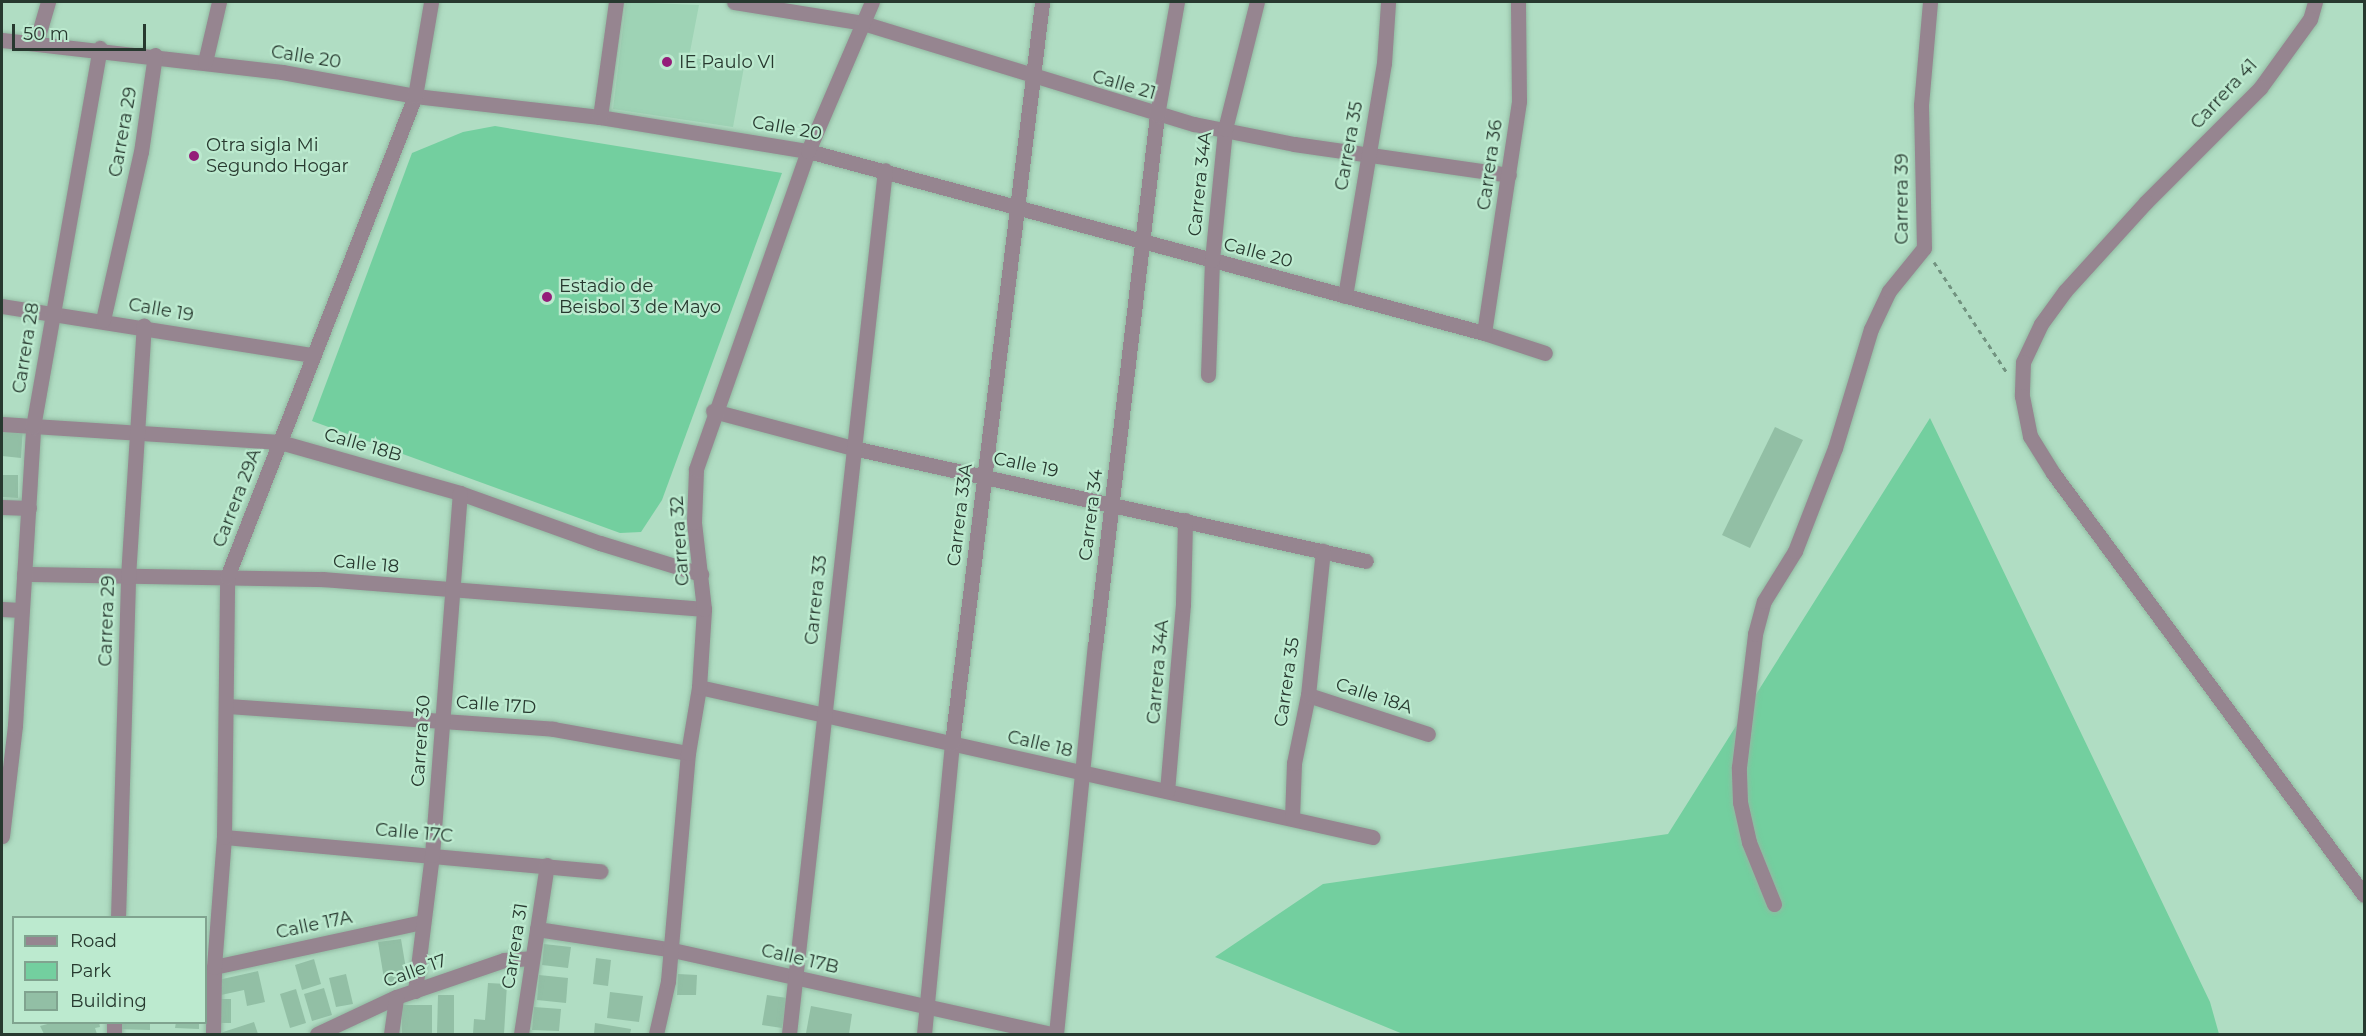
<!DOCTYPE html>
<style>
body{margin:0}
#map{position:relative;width:2366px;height:1036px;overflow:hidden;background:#b0ddc3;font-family:Montserrat,sans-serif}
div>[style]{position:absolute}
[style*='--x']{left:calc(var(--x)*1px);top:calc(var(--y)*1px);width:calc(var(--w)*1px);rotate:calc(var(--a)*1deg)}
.built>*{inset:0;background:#9ed3b5}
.green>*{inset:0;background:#73cf9f}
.building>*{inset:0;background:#92bfa5}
.path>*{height:3px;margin-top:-1.5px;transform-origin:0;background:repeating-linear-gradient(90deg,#729380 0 4.5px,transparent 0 9px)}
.roads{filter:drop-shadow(0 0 2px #92b9a2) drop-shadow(0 0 2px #92b9a2)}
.minor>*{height:15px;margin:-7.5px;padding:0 7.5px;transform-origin:7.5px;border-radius:7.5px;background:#968590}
.dots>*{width:16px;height:16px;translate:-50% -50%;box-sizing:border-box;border:3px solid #bceacf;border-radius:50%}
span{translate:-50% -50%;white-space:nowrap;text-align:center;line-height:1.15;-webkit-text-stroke:4.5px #bceacf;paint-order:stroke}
.street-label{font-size:18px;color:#27392f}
.poi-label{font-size:18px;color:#27392f}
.left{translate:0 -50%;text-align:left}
.frame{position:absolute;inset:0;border:3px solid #27392f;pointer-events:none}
.legend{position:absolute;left:12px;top:916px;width:195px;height:108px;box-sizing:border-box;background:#bceacf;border:2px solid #80a38f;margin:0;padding:8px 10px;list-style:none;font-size:18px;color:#27392f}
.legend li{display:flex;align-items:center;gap:12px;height:30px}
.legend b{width:30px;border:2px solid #80a38f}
.scale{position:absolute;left:12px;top:24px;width:134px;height:27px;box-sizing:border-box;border:3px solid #27392f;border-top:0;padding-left:8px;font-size:18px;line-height:21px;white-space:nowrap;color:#27392f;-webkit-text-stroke:4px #bceacf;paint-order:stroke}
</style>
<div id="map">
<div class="built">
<div style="clip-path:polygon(626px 2px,699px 5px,689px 57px,744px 67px,733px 127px,613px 109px)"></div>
</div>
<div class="green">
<div style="clip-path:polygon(495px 126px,782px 173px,662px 500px,641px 532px,620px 533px,312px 421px,412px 153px,463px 132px)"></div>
<div style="clip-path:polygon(1930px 418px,2210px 1002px,2219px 1034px,1403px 1034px,1215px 957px,1323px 884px,1668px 834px)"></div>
</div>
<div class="building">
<div style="clip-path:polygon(2px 426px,23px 427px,21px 458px,2px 456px)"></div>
<div style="clip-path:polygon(1775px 427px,1803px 440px,1750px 548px,1722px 535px)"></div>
<div style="clip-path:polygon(2px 475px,18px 475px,18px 498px,2px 497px)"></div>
<div style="clip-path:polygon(401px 939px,408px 981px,385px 985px,378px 942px)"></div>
<div style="clip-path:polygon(544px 944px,571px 947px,568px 968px,542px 965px)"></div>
<div style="clip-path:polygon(596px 958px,611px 960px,608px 986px,593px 984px)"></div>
<div style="clip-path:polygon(314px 959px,321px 984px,302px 990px,295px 965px)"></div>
<div style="clip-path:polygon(258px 971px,265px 1002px,247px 1006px,244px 990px,221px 995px,218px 980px)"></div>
<div style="clip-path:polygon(346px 974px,353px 1004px,336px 1007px,329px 978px)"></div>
<div style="clip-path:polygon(678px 974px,697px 975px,696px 995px,677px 995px)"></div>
<div style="clip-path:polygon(539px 975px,568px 978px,566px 1003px,537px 1000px)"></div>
<div style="clip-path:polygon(488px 983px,507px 984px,504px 1034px,473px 1034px,474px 1019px,485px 1020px)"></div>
<div style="clip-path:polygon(324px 988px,332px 1015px,312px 1021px,304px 994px)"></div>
<div style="clip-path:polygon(296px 989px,306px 1023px,290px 1028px,280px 994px)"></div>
<div style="clip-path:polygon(610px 992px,643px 996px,639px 1022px,607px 1018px)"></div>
<div style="clip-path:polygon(438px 995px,454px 995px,454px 1034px,437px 1034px)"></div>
<div style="clip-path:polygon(767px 995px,787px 998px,782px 1028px,762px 1025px)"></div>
<div style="clip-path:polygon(219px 999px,231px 999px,231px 1023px,219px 1023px)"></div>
<div style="clip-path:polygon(402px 1005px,432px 1005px,432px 1034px,402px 1034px)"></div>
<div style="clip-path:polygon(811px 1006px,852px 1014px,849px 1034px,806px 1033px)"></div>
<div style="clip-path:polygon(534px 1007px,561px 1009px,559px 1031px,532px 1030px)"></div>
<div style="clip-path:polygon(55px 1022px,99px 1022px,100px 1027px,95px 1028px,97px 1034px,44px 1034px,40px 1026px)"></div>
<div style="clip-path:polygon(116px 1022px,150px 1022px,150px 1030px,116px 1029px)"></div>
<div style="clip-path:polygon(176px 1022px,199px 1022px,199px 1029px,175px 1028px)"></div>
<div style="clip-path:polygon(254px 1022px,258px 1034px,217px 1034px)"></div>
<div style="clip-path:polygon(595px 1023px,631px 1029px,630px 1034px,594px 1034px)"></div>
</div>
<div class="path">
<div style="--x:1934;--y:262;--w:131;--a:56.6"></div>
</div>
<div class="roads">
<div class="minor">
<div style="--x:734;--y:2;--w:131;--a:9.2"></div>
<div style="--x:863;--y:23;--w:346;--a:17"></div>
<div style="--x:1194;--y:124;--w:102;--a:11.3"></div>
<div style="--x:1294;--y:144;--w:217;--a:8.2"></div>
<div style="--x:2315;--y:2;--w:18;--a:106"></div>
<div style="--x:2310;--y:19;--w:85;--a:125.9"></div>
<div style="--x:2260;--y:88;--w:161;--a:135"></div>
<div style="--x:2146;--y:202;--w:120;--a:132.3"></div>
<div style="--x:2065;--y:291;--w:41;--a:126"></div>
<div style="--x:2041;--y:324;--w:42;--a:115.3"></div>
<div style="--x:2023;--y:362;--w:34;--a:92"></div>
<div style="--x:2022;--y:396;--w:41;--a:78.7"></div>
<div style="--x:2030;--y:436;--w:44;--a:58.1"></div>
<div style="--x:2053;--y:473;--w:524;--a:53.61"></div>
<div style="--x:2;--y:40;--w:282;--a:6.5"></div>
<div style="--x:282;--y:72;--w:135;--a:10.2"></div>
<div style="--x:415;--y:96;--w:186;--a:6.5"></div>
<div style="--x:600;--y:117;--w:211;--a:9.3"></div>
<div style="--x:808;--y:151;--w:700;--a:15.07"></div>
<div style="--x:1484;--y:333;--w:64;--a:18.2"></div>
<div style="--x:36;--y:43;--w:43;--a:-73.7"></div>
<div style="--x:205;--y:62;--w:62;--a:-76.9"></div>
<div style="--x:600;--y:117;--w:116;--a:-82.1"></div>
<div style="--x:1345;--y:296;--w:236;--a:-80.5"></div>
<div style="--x:1384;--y:63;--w:61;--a:-86.2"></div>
<div style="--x:2;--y:306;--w:315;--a:9"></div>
<div style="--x:103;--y:320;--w:172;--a:-77.3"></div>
<div style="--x:141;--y:152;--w:98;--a:-81.8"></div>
<div style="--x:1484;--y:333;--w:235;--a:-81.4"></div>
<div style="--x:1519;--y:101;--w:99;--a:-90.6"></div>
<div style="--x:1208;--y:375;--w:115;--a:-88"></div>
<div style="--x:1212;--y:260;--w:132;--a:-84.3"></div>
<div style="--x:1225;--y:129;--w:131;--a:-75.9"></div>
<div style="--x:713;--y:411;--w:145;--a:14.8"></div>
<div style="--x:853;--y:448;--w:525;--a:12.42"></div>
<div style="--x:2;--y:424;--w:279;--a:3.7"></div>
<div style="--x:280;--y:442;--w:187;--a:15.8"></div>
<div style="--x:460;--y:493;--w:149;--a:19.7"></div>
<div style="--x:600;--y:543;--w:106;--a:17.1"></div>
<div style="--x:2;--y:507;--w:27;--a:2"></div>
<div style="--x:24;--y:574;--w:299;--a:1"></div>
<div style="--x:323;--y:579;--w:382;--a:4.5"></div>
<div style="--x:2;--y:609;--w:19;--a:3"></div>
<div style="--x:699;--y:687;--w:690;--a:12.56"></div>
<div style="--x:1308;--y:695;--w:126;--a:18"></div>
<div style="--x:228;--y:706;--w:326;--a:4"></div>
<div style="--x:553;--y:729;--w:137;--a:10.1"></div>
<div style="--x:1167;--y:791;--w:188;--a:-85.1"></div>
<div style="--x:1183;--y:604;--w:84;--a:-88.6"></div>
<div style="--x:1292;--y:818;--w:55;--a:-87.9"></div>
<div style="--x:1294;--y:763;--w:69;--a:-78.4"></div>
<div style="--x:1308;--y:695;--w:145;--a:-84.1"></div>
<div style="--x:2;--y:836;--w:112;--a:-83.3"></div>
<div style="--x:15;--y:725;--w:299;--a:-86.5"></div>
<div style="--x:33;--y:427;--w:385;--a:-80"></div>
<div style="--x:224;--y:837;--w:378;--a:5.2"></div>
<div style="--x:1774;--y:904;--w:67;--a:-112"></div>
<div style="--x:1749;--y:842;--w:41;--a:-102.7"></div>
<div style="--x:1740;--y:802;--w:35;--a:-92"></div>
<div style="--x:1739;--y:767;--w:134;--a:-83.1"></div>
<div style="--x:1755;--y:634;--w:34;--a:-75"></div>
<div style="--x:1764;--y:601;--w:59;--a:-58.2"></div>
<div style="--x:1795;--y:551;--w:110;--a:-68.8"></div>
<div style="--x:1835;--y:448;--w:124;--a:-73.2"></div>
<div style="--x:1871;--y:329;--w:42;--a:-64.7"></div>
<div style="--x:1889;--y:291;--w:55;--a:-50.9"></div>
<div style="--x:1924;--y:248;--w:143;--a:-91.2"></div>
<div style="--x:1921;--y:105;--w:103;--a:-85"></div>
<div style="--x:118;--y:918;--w:341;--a:-88.3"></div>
<div style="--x:128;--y:577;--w:252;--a:-86.4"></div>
<div style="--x:537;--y:929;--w:133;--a:8.7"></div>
<div style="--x:668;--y:949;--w:393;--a:12.5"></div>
<div style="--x:214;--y:967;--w:214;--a:-12.2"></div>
<div style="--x:415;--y:991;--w:137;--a:-82.9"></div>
<div style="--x:432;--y:855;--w:363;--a:-85.6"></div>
<div style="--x:114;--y:1034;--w:12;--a:-90"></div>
<div style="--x:213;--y:1034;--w:67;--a:-89.1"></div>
<div style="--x:214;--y:967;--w:130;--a:-85.6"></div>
<div style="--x:224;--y:837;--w:260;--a:-89.3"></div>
<div style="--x:227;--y:577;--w:516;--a:-68.65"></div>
<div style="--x:415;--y:96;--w:95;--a:-80.3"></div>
<div style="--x:317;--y:1034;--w:87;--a:-25.1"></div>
<div style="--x:396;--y:997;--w:114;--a:-18.9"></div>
<div style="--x:504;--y:960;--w:27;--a:-4"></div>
<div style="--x:391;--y:1034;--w:37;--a:-82"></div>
<div style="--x:521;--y:1034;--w:171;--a:-81.3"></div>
<div style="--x:656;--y:1034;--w:54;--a:-77.2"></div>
<div style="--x:668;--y:981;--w:229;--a:-85"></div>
<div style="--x:688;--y:753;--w:67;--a:-80.5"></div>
<div style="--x:699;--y:687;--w:78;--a:-86.3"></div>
<div style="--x:704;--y:609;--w:88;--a:-96.6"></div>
<div style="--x:694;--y:522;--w:53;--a:-87.8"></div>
<div style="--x:696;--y:469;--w:337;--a:-70.6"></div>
<div style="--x:808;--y:151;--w:162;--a:-66.8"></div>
<div style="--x:789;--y:1034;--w:869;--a:-83.66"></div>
<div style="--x:924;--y:1034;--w:292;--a:-84.5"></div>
<div style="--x:952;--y:743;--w:746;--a:-83.07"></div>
<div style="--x:1056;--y:1034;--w:390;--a:-84.3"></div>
<div style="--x:1095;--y:646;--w:535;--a:-83.34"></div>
<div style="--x:1157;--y:115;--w:115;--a:-80"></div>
</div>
</div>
<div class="dots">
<div style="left:667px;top:62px;background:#941d79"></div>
<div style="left:194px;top:156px;background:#941d79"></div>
<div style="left:547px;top:297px;background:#941d79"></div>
</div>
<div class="street-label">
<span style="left:306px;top:57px;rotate:9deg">Calle 20</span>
<span style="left:1124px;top:85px;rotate:16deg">Calle 21</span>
<span style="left:2224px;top:94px;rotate:-47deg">Carrera 41</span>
<span style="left:787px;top:128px;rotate:10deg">Calle 20</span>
<span style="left:123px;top:132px;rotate:-80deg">Carrera 29</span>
<span style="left:1349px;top:146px;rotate:-80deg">Carrera 35</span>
<span style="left:1490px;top:165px;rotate:-82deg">Carrera 36</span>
<span style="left:1200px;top:184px;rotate:-84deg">Carrera 34A</span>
<span style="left:1902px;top:199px;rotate:-90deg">Carrera 39</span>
<span style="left:1258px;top:253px;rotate:15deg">Calle 20</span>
<span style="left:161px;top:310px;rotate:10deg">Calle 19</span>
<span style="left:26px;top:348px;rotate:-81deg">Carrera 28</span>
<span style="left:363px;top:445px;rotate:16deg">Calle 18B</span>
<span style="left:1026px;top:465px;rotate:12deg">Calle 19</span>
<span style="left:237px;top:498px;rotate:-69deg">Carrera 29A</span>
<span style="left:960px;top:515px;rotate:-83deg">Carrera 33A</span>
<span style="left:1091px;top:515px;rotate:-83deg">Carrera 34</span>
<span style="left:680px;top:541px;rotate:-94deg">Carrera 32</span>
<span style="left:366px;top:564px;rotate:5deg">Calle 18</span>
<span style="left:816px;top:600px;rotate:-84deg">Carrera 33</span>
<span style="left:107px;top:621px;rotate:-88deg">Carrera 29</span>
<span style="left:1158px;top:672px;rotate:-85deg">Carrera 34A</span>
<span style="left:1287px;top:682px;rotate:-82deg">Carrera 35</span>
<span style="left:1374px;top:696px;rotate:18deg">Calle 18A</span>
<span style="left:496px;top:705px;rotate:4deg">Calle 17D</span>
<span style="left:421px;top:741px;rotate:-86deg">Carrera 30</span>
<span style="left:1040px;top:744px;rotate:13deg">Calle 18</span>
<span style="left:414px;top:833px;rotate:5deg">Calle 17C</span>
<span style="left:314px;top:925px;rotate:-12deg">Calle 17A</span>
<span style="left:515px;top:946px;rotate:-81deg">Carrera 31</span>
<span style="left:800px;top:959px;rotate:13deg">Calle 17B</span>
<span style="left:415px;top:971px;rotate:-20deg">Calle 17</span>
</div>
<div class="poi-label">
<span class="left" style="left:679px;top:62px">IE Paulo VI</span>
<span class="left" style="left:206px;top:156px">Otra sigla Mi<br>Segundo Hogar</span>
<span class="left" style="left:559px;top:297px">Estadio de<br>Beisbol 3 de Mayo</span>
</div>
<div class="frame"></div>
<ul class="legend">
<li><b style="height:8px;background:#968590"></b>Road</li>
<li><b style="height:16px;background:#73cf9f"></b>Park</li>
<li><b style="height:16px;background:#92bfa5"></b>Building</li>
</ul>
<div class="scale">50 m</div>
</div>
